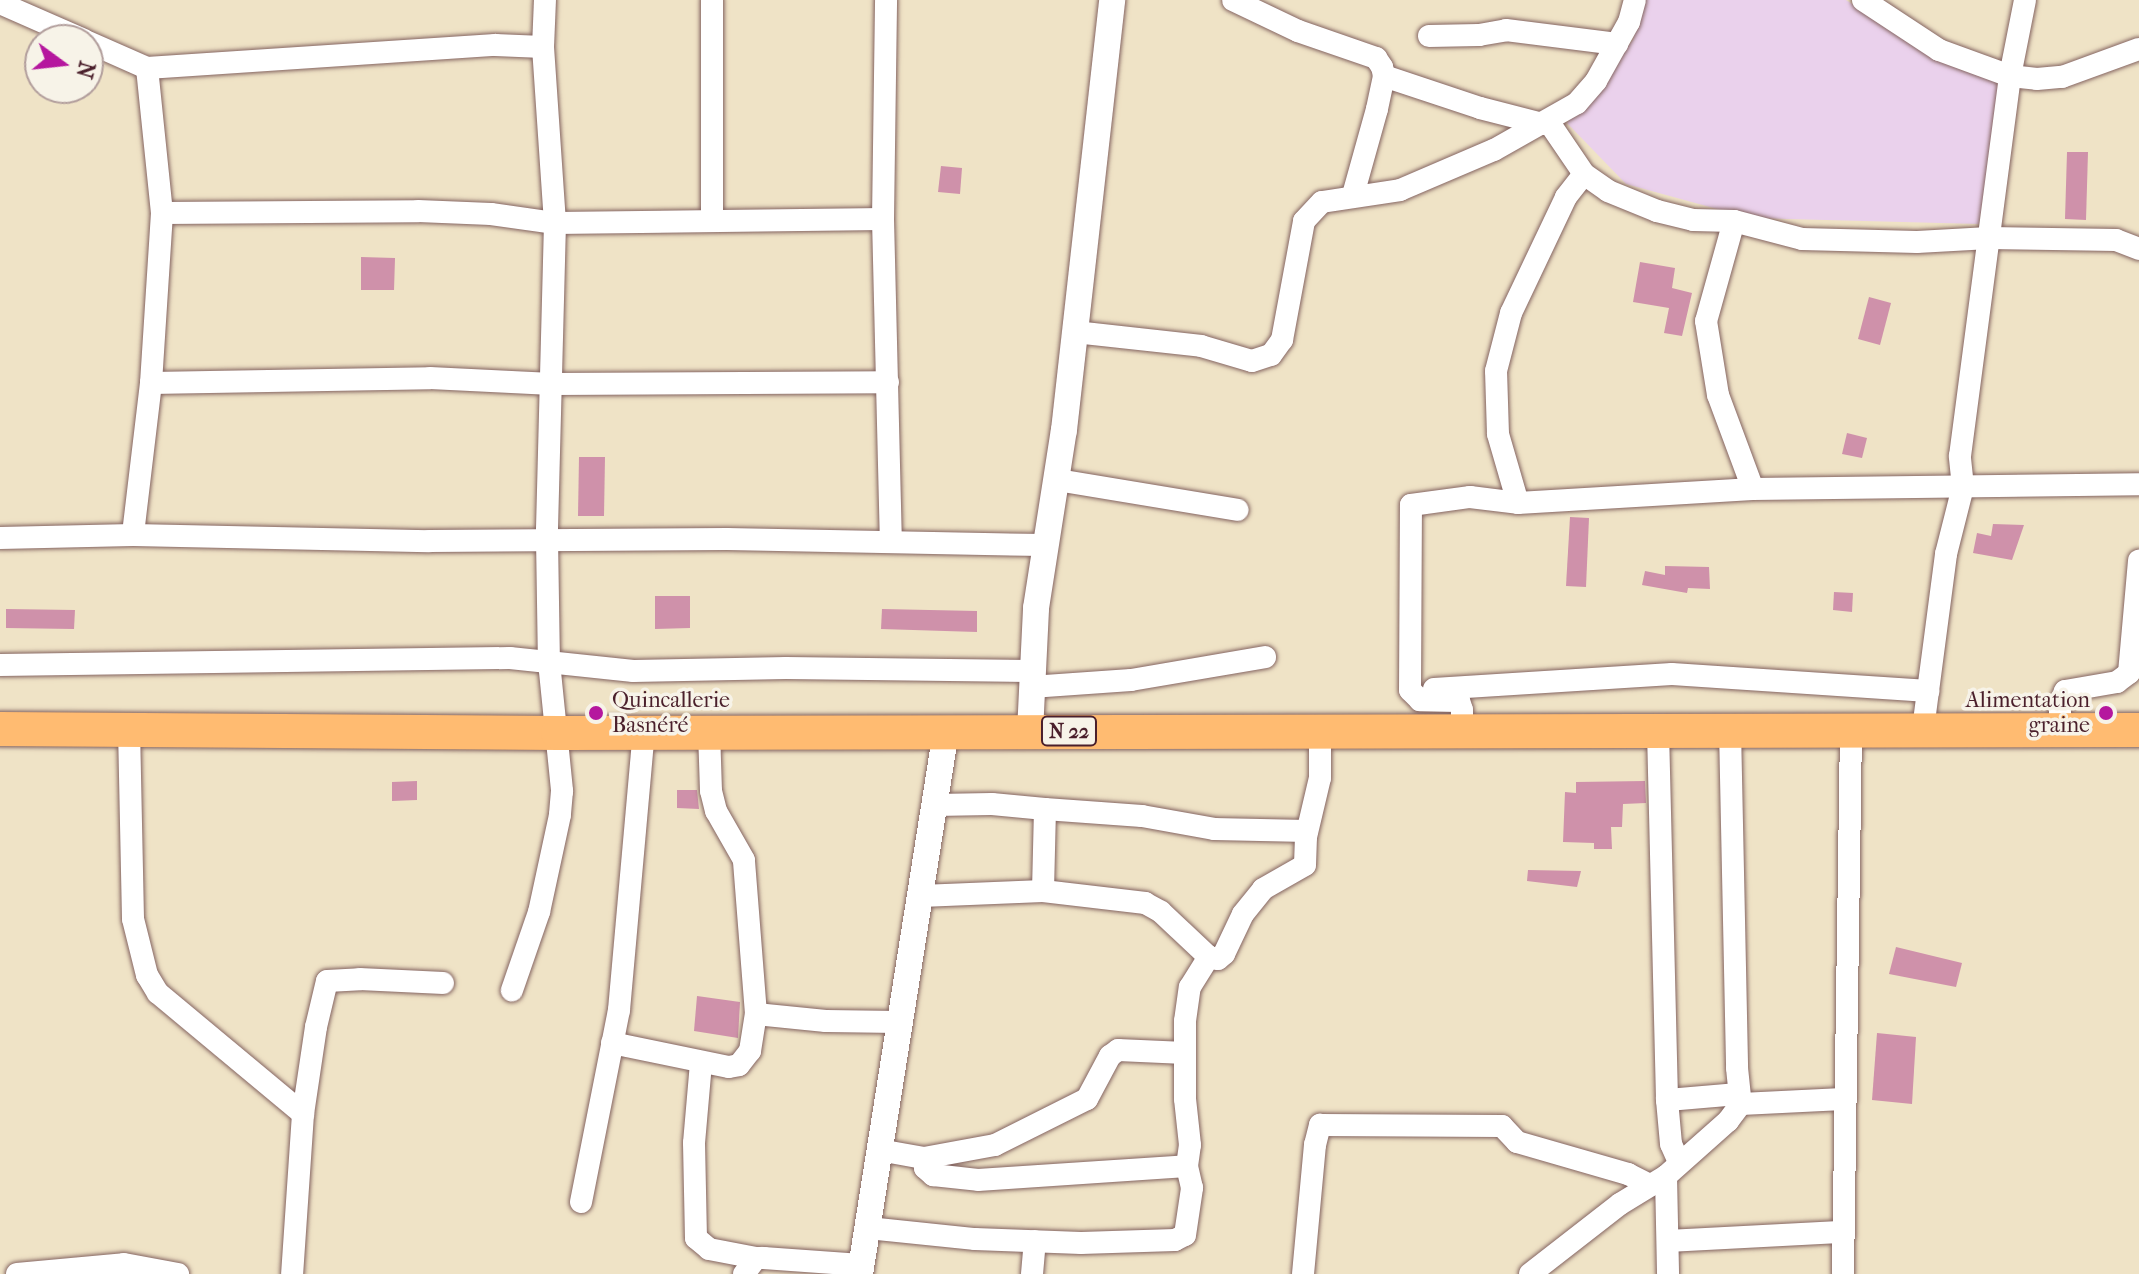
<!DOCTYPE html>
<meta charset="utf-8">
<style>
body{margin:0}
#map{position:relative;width:2139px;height:1274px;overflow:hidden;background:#efe3c6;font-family:"IM FELL French Canon",serif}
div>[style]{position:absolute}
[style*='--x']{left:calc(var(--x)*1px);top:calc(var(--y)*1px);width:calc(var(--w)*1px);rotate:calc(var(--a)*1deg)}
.built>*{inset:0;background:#ead1ec}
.building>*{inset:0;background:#cf91aa}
.roads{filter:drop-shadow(0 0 2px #846461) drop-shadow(0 0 2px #846461)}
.minor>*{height:22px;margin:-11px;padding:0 11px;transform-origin:11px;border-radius:11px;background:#fff}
.tertiary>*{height:26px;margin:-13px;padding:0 13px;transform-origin:13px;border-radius:13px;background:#fff}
.primary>*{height:34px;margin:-17px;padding:0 17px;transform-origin:17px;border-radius:17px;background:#ffbb71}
.dots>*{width:22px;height:22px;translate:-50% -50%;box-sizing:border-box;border:4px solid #f7f3e8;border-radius:50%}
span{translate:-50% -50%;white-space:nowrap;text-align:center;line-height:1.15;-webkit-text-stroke:7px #f7f3e8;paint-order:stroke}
.shield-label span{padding:2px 6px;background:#f7f3e8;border:2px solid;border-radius:6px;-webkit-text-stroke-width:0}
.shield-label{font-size:20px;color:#4a1f2b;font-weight:700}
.poi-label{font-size:22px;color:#4a1f2b}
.left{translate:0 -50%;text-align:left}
.right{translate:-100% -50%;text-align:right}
.north{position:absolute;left:24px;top:24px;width:80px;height:80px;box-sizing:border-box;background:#f7f3e8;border:2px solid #b29e9c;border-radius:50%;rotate:105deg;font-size:22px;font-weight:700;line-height:32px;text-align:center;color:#4a1f2b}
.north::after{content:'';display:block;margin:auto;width:28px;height:36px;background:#b5179e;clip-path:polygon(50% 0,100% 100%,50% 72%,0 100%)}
</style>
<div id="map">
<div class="built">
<div style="clip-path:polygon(1644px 0,1846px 0,1935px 59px,2002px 80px,1979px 224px,1750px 218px,1626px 184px,1567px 123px,1633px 40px)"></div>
</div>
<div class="building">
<div style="clip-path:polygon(2067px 152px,2088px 152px,2086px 220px,2065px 219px)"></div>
<div style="clip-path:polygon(941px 166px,962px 168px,960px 194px,938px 192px)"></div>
<div style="clip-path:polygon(361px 257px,395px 258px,394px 290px,361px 290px)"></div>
<div style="clip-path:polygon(1640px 262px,1675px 268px,1672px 288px,1692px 293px,1682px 336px,1664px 333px,1669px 308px,1633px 302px)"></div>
<div style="clip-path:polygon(1869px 297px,1891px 303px,1880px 345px,1858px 339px)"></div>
<div style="clip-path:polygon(1847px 433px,1867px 438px,1862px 458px,1842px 454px)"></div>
<div style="clip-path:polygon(579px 457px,605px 457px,604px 516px,578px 516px)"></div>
<div style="clip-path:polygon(1570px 517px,1589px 518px,1586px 587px,1566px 586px)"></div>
<div style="clip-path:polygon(1993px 524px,2024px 525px,2012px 560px,1973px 553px,1977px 533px,1991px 536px)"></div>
<div style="clip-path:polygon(1665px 566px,1709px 567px,1710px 589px,1688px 588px,1687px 593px,1642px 585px,1645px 571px,1665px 575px)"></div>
<div style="clip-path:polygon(1834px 592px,1853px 593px,1852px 612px,1833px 610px)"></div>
<div style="clip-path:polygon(655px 596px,690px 596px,690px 628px,655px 629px)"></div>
<div style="clip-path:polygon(6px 609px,75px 610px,74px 629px,6px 628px)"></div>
<div style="clip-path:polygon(882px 609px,977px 611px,977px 632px,881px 629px)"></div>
<div style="clip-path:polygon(417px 781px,417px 800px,392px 801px,392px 782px)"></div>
<div style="clip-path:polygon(1645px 781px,1646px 803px,1623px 804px,1622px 827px,1611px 827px,1612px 849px,1594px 849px,1594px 843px,1563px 842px,1565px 792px,1576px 793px,1576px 782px)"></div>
<div style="clip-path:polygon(677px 790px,697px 790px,699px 809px,677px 808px)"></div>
<div style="clip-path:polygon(1528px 870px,1581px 871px,1577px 887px,1527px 881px)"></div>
<div style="clip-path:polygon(1896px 947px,1962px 963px,1956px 987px,1889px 974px)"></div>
<div style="clip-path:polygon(697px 996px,740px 1002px,738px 1038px,694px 1031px)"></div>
<div style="clip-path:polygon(1877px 1033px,1916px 1037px,1912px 1104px,1872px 1100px)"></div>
</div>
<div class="roads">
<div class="minor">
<div style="--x:1233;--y:0;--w:72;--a:25.5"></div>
<div style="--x:1298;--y:31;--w:83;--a:19.1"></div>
<div style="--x:1376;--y:58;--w:11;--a:56"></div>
<div style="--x:1382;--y:67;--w:9;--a:77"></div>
<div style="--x:1384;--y:76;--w:34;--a:102"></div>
<div style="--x:1377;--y:109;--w:89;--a:105.6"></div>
<div style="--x:1863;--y:0;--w:91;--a:33.3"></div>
<div style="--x:1939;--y:50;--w:76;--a:20.1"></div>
<div style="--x:2010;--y:76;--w:27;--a:6"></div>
<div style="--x:2037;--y:79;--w:25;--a:-5"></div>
<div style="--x:2062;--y:77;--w:82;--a:-20"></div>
<div style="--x:2;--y:4;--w:90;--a:23.7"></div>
<div style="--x:1429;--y:36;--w:50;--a:-1.1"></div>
<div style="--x:1479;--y:35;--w:27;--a:-10"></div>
<div style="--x:1506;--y:30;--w:112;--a:7.2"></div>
<div style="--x:88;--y:42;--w:64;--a:23.8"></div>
<div style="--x:147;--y:68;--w:146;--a:84.1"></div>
<div style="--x:162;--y:213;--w:170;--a:93.7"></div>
<div style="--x:151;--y:383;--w:153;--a:96.8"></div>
<div style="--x:543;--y:47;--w:47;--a:-87.6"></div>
<div style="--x:147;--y:68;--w:349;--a:-3.8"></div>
<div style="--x:495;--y:45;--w:48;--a:2.4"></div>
<div style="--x:543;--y:47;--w:176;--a:86.1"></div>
<div style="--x:555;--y:223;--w:315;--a:91.5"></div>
<div style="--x:547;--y:538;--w:124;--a:89.1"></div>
<div style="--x:549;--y:662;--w:130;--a:84.2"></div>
<div style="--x:562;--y:791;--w:24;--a:95"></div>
<div style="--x:560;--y:815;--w:99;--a:102.2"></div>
<div style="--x:539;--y:912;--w:83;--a:109.1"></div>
<div style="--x:1384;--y:76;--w:101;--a:18.4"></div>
<div style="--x:1480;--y:108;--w:65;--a:14.3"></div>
<div style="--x:1548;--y:121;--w:64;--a:55.8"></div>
<div style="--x:1584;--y:174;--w:29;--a:35"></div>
<div style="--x:1608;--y:191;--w:53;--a:22.2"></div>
<div style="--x:1657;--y:211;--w:37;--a:14"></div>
<div style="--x:1693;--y:220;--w:41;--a:1.4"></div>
<div style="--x:1734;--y:221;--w:70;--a:14.8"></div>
<div style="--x:1802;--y:239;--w:115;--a:1.5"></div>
<div style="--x:1917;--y:242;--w:72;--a:-3.2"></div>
<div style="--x:1989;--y:238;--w:127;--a:0.9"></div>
<div style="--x:2116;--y:240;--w:25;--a:21"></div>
<div style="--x:162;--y:213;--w:256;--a:-0.4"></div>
<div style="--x:418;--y:211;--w:73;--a:2.4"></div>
<div style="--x:491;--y:214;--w:65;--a:8"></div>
<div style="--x:555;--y:223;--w:328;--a:-0.7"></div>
<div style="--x:883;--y:219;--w:321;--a:88.6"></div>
<div style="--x:712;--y:219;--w:219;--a:-90"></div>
<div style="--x:883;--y:219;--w:219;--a:-89.2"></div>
<div style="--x:1734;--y:221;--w:104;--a:105.6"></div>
<div style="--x:1706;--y:321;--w:75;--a:80.8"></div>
<div style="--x:1718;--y:395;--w:100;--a:69.6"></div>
<div style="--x:1075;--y:332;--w:127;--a:6.3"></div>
<div style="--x:1201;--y:346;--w:53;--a:16.4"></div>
<div style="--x:1252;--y:361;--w:20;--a:-18"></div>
<div style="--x:1271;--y:355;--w:19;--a:-54"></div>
<div style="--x:1282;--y:340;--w:121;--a:-79.5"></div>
<div style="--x:1304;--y:221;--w:26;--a:-47"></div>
<div style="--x:1322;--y:202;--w:79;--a:-8.7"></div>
<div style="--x:1400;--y:190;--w:102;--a:-23.1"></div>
<div style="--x:1494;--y:150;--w:95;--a:-29.5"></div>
<div style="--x:1577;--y:103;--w:29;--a:-49"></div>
<div style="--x:1596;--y:81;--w:68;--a:-60.8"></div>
<div style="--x:1629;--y:22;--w:23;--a:-75"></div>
<div style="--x:151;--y:383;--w:279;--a:-1"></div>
<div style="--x:430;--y:378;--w:122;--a:2.8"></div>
<div style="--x:552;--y:384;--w:336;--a:-0.3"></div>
<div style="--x:1057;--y:480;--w:183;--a:9.4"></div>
<div style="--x:1518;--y:503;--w:72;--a:-106.2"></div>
<div style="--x:1498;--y:434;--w:63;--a:-91.8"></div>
<div style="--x:1496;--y:371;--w:60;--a:-75.5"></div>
<div style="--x:1511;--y:313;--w:128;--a:-64.6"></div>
<div style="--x:1566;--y:197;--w:29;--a:-52"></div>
<div style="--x:0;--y:538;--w:133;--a:-1.3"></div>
<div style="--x:133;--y:535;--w:296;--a:1.2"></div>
<div style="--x:429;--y:541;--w:298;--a:-0.4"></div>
<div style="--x:727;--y:539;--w:317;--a:1.1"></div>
<div style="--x:0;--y:665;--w:510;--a:-0.79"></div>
<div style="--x:510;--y:658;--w:124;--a:6"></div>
<div style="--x:633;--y:671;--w:153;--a:-1.1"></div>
<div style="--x:786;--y:668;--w:245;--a:0.7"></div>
<div style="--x:1031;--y:687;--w:100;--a:-4"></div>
<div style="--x:1131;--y:680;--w:136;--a:-9.7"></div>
<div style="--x:1434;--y:689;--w:238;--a:-3.6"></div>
<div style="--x:1672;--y:674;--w:257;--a:3.8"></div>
<div style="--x:129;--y:728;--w:191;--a:88.8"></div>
<div style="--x:133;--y:919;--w:58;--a:76"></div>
<div style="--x:147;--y:975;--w:21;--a:59"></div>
<div style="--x:158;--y:993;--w:189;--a:39.8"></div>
<div style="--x:303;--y:1114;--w:160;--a:93.9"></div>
<div style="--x:1730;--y:729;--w:339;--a:88.8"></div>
<div style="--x:1737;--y:1068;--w:36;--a:84"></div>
<div style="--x:1923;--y:729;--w:177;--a:-82.5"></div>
<div style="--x:1946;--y:554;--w:69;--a:-75.8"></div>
<div style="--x:1963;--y:487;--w:31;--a:-96"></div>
<div style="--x:1960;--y:456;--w:383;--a:-82.5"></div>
<div style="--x:2010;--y:76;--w:77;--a:-78.8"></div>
<div style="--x:2060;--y:729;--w:25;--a:-90"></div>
<div style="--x:2060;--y:704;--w:14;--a:-69"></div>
<div style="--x:2065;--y:691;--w:53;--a:-9.8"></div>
<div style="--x:2117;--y:682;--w:15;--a:-37"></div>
<div style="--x:2129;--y:673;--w:113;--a:-84.9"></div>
<div style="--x:1658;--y:731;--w:369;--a:88.6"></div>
<div style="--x:1667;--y:1100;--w:44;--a:84.8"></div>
<div style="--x:1671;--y:1144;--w:20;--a:66"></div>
<div style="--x:1462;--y:732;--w:22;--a:-90"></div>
<div style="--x:1462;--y:710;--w:9;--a:-108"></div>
<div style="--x:1459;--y:701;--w:39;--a:-179"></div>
<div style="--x:1420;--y:700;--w:14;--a:-135"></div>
<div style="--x:1410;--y:690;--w:185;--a:-89.7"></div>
<div style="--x:1411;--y:505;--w:60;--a:-7.7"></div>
<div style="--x:1470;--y:497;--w:48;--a:7.1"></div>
<div style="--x:1518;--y:503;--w:235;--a:-3.4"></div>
<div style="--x:1753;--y:489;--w:386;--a:-0.7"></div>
<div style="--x:935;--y:805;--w:57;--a:-1"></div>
<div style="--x:992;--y:804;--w:53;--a:5.4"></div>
<div style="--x:1045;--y:809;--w:82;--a:91.4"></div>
<div style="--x:1045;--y:809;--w:97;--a:4.1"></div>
<div style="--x:1142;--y:816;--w:73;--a:10.2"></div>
<div style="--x:1214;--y:829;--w:93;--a:1.2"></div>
<div style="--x:921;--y:896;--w:122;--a:-2.3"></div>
<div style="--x:1043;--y:891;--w:103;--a:6.7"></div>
<div style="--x:1145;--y:903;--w:18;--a:29"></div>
<div style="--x:1161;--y:912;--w:66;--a:43.2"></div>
<div style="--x:756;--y:1014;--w:70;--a:5.7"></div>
<div style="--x:826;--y:1021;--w:72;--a:0.8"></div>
<div style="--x:612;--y:1043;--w:119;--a:11.6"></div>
<div style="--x:729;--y:1067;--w:10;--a:-11"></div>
<div style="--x:739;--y:1065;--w:18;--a:-52"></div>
<div style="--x:750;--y:1051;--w:37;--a:-81"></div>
<div style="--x:756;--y:1014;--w:154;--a:-94.5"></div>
<div style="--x:744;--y:860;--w:56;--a:-119.7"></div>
<div style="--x:716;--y:811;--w:21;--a:-104"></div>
<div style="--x:711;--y:791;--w:61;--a:-91.9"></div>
<div style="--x:701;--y:1063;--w:80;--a:95"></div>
<div style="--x:694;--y:1143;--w:95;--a:88.8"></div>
<div style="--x:696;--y:1238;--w:17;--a:40"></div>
<div style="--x:709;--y:1249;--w:48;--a:10.8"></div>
<div style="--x:1667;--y:1100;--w:72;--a:-4.8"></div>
<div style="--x:303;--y:1114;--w:88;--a:-81.5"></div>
<div style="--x:316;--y:1027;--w:47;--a:-76.6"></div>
<div style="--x:327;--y:981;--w:33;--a:-3"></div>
<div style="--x:360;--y:979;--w:83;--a:2.8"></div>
<div style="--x:879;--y:1150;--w:46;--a:10.1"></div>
<div style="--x:924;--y:1158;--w:72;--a:-10.4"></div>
<div style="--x:995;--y:1145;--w:103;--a:-26.6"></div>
<div style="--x:1087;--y:1099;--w:49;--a:-61.9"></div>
<div style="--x:1110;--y:1056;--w:10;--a:-37"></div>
<div style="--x:1118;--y:1050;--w:67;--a:2.6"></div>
<div style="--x:924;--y:1158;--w:10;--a:84"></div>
<div style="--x:925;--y:1168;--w:11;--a:41"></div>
<div style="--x:933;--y:1175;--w:45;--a:6.3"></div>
<div style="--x:978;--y:1180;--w:209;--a:-3.8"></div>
<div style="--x:1666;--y:1176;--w:98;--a:88.8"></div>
<div style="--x:581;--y:1202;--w:196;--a:-78.8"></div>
<div style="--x:619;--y:1010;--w:280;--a:-84.9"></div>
<div style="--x:868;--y:1228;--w:108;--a:5.9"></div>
<div style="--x:975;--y:1239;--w:106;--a:2.2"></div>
<div style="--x:1081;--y:1243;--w:94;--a:-1.8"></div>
<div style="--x:1175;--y:1240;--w:11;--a:-27"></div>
<div style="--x:1185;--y:1235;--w:48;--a:-81.5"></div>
<div style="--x:1192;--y:1188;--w:23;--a:-103"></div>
<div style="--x:1187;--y:1166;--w:21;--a:-82"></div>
<div style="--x:1190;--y:1145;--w:46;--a:-96.2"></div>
<div style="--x:1185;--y:1099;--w:78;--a:-90"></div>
<div style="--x:1185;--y:1021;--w:34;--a:-82"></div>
<div style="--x:1190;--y:987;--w:36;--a:-58"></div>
<div style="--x:1209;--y:957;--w:9;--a:13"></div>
<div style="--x:1218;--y:959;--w:8;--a:-40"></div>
<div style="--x:1224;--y:954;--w:44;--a:-64.6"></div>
<div style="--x:1243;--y:914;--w:32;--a:-51"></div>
<div style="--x:1263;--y:889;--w:48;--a:-29.7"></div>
<div style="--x:1305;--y:865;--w:28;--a:-88"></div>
<div style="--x:1306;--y:837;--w:61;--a:-76.7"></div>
<div style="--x:1320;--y:778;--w:45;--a:-90"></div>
<div style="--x:1669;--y:1241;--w:174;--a:-3"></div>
<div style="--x:17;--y:1274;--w:107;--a:-5.3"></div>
<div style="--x:124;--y:1264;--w:55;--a:10.5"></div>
<div style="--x:744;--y:1274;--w:20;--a:-53"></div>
<div style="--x:756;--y:1258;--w:8;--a:0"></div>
<div style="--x:764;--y:1258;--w:97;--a:4.1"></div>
<div style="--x:1032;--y:1274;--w:33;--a:-85"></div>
<div style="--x:1303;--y:1274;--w:130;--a:-84.7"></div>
<div style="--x:1315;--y:1145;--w:21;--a:-76"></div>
<div style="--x:1320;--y:1125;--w:182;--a:0.3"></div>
<div style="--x:1502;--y:1126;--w:22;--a:47"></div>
<div style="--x:1517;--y:1142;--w:116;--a:16.1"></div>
<div style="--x:1628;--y:1174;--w:25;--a:27"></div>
<div style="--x:1530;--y:1274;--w:114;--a:-37.9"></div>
<div style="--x:1620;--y:1204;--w:54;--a:-31.3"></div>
<div style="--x:1666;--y:1176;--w:83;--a:-41.6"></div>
<div style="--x:1728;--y:1121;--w:21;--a:-53"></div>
<div style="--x:1741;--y:1104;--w:102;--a:-2.8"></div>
<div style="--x:1843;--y:1274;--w:545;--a:-89.16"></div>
</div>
<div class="tertiary">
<div style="--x:1030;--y:732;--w:124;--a:-87.2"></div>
<div style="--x:1036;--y:608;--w:180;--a:-81.1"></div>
<div style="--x:1064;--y:430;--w:433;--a:-83.6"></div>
<div style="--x:860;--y:1274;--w:550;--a:-81"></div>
</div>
<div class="primary">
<div style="--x:0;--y:729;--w:558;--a:0.41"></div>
<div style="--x:558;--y:733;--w:1581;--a:-0.11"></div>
</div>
</div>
<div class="dots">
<div style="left:596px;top:713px;background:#b5179e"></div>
<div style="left:2106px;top:713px;background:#b5179e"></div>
</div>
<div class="shield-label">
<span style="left:1069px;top:731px">N 22</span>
</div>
<div class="poi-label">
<span class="left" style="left:612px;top:713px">Quincallerie<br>Basnéré</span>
<span class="right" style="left:2090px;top:713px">Alimentation<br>graine</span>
</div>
<div class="north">N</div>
</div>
